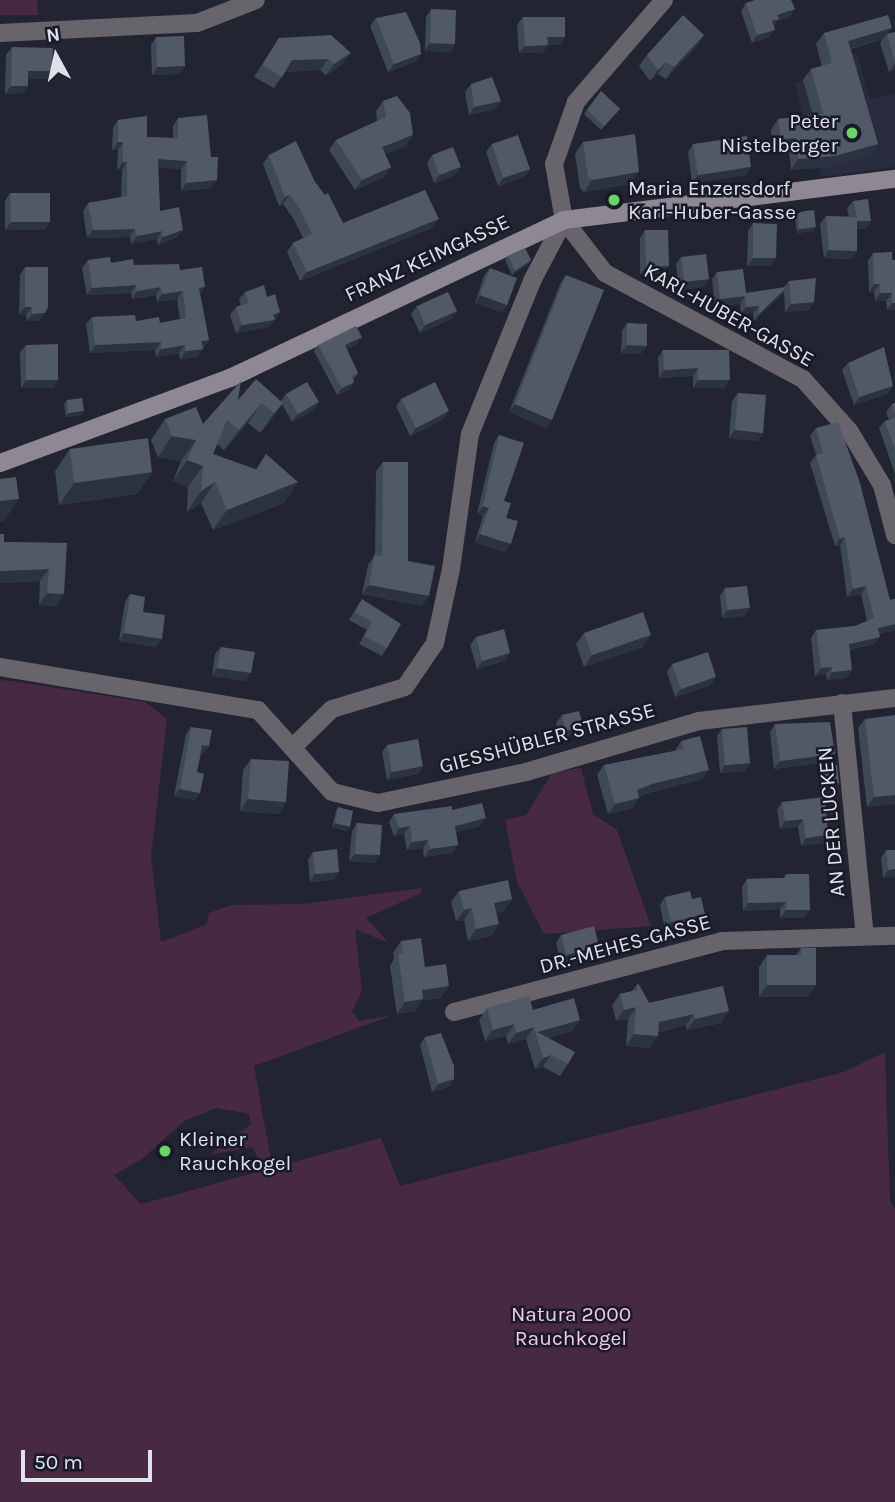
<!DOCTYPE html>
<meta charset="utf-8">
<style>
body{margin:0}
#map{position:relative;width:895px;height:1502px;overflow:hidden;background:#222432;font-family:Karla,sans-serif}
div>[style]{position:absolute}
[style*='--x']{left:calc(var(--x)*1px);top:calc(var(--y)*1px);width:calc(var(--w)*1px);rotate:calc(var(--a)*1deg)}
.built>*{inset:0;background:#292b3f}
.green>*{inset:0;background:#472a42}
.street>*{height:18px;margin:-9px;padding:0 9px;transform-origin:9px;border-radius:9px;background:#67646b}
.secondary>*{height:18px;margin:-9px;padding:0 9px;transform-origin:9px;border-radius:9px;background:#8d8893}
.wall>*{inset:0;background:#3e4954}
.shaded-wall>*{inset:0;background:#2c3340}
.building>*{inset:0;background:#505965}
.dots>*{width:19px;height:19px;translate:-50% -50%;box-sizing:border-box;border:4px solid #191a27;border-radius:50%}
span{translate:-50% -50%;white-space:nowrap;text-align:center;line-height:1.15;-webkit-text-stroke:5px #191a27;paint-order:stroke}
.poi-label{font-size:21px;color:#e0e2eb}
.right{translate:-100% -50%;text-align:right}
.left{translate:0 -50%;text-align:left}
.street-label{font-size:21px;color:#e0e2eb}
.park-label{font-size:21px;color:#f7c8ef}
.north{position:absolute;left:21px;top:21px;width:70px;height:70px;-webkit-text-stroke:5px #191a27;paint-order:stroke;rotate:352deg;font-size:19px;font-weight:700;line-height:28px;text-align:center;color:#e0e2eb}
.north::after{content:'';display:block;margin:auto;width:24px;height:32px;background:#e0e2eb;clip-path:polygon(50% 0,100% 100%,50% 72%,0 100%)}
.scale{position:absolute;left:21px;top:1450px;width:131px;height:32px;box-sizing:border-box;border:4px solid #e0e2eb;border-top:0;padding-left:9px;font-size:21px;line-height:24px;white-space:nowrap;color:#e0e2eb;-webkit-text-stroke:5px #191a27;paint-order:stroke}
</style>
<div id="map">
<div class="built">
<div style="clip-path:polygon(857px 53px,870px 99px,895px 94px,895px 167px,821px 177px,794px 83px,845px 68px,843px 56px)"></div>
</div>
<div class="green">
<div style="clip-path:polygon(0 0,37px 0,38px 15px,0 15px)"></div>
<div style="clip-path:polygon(5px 680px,145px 702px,167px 719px,151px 856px,161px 942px,207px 924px,209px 913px,232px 905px,303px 904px,421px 888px,421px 893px,366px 918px,389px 943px,355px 929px,362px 991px,352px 1011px,359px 1021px,393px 1015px,254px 1066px,271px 1160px,259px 1162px,253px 1147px,209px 1155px,251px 1124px,249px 1114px,217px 1108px,184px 1121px,142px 1159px,114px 1175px,141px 1204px,381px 1138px,400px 1186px,844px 1072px,885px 1052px,890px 1201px,895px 1209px,895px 1502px,0 1502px,0 681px)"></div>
<div style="clip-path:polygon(581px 768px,593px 814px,617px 830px,651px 926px,544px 934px,517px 882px,505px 820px,526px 815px,552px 773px)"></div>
</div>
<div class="street">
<div style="--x:664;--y:0;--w:135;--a:130.8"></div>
<div style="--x:576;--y:102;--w:66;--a:109.5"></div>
<div style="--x:554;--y:164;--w:57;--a:79.9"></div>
<div style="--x:564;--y:220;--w:67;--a:52.3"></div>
<div style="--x:605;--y:273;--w:225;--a:28.2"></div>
<div style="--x:803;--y:379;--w:71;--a:48.4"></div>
<div style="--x:850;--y:432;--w:62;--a:58.9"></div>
<div style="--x:882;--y:485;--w:52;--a:75.4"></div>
<div style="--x:0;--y:33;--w:197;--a:-2.9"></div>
<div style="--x:197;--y:23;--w:63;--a:-21.3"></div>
<div style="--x:0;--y:667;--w:262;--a:9.5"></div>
<div style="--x:258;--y:710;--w:110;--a:47.9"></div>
<div style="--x:332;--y:792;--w:47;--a:13.4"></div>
<div style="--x:378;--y:803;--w:151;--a:-11.8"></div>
<div style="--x:526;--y:772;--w:180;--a:-16.4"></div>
<div style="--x:699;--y:721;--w:197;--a:-6.7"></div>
<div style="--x:842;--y:703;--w:234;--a:84.4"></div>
<div style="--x:293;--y:747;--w:54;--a:-44.3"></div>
<div style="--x:332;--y:709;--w:76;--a:-16.8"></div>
<div style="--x:405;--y:687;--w:53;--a:-55.7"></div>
<div style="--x:435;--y:643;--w:76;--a:-77.8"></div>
<div style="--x:451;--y:569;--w:136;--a:-82"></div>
<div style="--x:470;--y:434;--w:165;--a:-67.9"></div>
<div style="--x:532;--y:281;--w:69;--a:-62.3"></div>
<div style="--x:454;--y:1012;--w:277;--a:-14.8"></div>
<div style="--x:722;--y:941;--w:173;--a:-1.7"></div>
</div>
<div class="secondary">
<div style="--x:0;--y:463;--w:245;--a:-20.3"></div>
<div style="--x:230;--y:378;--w:369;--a:-25.3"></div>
<div style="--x:564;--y:220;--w:334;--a:-7.1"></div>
</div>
<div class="wall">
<div style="clip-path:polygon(746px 3px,795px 9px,789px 17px,777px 21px,774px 26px,769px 37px,752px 43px,741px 11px)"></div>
<div style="clip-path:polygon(431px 9px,455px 44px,450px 52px,425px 51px,426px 17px)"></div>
<div style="clip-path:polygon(523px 17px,565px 37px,560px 45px,548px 45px,542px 53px,519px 53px,517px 25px)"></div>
<div style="clip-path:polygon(376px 18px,421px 54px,415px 62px,388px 72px,370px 26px)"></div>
<div style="clip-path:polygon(895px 32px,895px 70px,889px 72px,880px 43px,883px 39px,851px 49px,878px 144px,870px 155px,828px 167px,791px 170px,789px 149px,773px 150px,771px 130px,778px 119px,813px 115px,803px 80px,811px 69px,822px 66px,816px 44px,824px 33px,888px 34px)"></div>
<div style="clip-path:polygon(704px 35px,696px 47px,666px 79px,658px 74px,650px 81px,639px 66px,647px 55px)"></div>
<div style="clip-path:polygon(156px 37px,185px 66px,180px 74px,152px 75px,151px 45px)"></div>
<div style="clip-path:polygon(279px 38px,343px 64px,326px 75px,320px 70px,285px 72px,274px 88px,254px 77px)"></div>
<div style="clip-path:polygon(12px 47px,52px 71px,47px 79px,28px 79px,22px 94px,5px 94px,6px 55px)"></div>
<div style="clip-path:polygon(471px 84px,501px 101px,495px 109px,469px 115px,465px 92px)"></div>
<div style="clip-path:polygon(601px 91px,620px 109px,601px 130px,584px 114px)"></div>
<div style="clip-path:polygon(383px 101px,406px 146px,385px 154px,391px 167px,384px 177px,355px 190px,329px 150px,336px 140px,377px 121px,376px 111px)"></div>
<div style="clip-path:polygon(178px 118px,211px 188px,181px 191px,181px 169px,158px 167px,160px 211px,177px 237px,158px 245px,157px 239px,131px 244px,130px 237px,87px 238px,83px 211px,88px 203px,121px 197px,122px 170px,117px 170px,118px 150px,112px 150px,113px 128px,118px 120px,147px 137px,173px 138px,173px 126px)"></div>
<div style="clip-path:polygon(583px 142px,631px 184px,584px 192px,580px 188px,575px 154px)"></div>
<div style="clip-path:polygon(492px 144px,530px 169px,524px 177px,498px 186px,486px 152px)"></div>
<div style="clip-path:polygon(693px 144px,746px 175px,692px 183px,688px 152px)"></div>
<div style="clip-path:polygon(269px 155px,315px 182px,343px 223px,432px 228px,300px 281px,287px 252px,293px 243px,303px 238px,293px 218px,283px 204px,279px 206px,263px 164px)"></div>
<div style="clip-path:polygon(432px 155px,455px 175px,434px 183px,427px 163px)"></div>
<div style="clip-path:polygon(10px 193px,45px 230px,5px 230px,5px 201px)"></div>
<div style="clip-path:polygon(853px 201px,866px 229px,857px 229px,857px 251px,851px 259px,824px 258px,820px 224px,826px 216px,849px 217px,847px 208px)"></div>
<div style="clip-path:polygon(798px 212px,813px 231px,797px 233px,795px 215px)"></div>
<div style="clip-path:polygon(753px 223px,771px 266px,747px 266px,748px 231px)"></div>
<div style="clip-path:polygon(645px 230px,663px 274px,640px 274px,640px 238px)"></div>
<div style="clip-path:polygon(873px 253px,892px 260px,895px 260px,895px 310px,887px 310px,886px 301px,875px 301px,874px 291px,869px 292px,868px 261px)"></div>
<div style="clip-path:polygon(508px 256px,531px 260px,528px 264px,512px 275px,505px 260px)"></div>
<div style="clip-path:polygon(681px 257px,709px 279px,703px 287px,679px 290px,676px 264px)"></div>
<div style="clip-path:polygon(88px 260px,180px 270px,200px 294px,209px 340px,197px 357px,180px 359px,179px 353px,156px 357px,155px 350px,90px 353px,86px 324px,92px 317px,160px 323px,180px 319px,177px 299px,157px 302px,156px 295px,132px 299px,131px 293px,87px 295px,82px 268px)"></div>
<div style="clip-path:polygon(25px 267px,40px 321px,27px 321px,26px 315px,19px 314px,20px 275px)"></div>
<div style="clip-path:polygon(490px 268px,507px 305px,502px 312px,475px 303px,484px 276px)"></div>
<div style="clip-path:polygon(717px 272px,746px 293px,784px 287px,789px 281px,814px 302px,809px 310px,785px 312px,784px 292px,754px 321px,753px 313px,741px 314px,740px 304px,715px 306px,712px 279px)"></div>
<div style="clip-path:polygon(566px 275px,546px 428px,509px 412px,561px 282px)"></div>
<div style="clip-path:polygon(245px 292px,267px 297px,280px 312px,269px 327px,236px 333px,230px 315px,236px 307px,241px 305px,239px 299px)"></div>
<div style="clip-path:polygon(417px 306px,457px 311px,451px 319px,420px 333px,411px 314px)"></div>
<div style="clip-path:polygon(627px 323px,641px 354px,621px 353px,622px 331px)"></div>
<div style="clip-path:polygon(362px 337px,357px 344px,346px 349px,358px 373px,353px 380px,354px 382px,350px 389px,337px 395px,314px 351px,318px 345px)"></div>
<div style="clip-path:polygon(26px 345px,53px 388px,21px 388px,20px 352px)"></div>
<div style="clip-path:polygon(663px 350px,729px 350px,724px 388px,693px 388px,693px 376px,659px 378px,658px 358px)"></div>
<div style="clip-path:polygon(848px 363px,893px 386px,887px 394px,854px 405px,842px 370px)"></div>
<div style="clip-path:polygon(738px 393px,763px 433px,757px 441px,729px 438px,732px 401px)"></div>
<div style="clip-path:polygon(286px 394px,314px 410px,292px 422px,282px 404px,269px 423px,260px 433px,248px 423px,224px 450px,217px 444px,213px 454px,256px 469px,266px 454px,284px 503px,213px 530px,201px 503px,187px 512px,188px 487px,173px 481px,181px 461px,158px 457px,151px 440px,165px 419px,203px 424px,238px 400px,281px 401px)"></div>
<div style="clip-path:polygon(401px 399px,444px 419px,410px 436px,396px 406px)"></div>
<div style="clip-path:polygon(67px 400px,81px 415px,66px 417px,64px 404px)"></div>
<div style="clip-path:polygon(895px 403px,895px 474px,879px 428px,885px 421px,889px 420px,886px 412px,892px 404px)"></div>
<div style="clip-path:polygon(816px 428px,890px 600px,895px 599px,895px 630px,879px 634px,874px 644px,850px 650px,847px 678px,827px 680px,826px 674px,815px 676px,811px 638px,816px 630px,855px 626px,867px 621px,861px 594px,847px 597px,840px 545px,835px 546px,810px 463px,816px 455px,810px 436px)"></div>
<div style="clip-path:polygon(499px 435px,504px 501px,506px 518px,505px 552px,475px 542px,483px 516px,477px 514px,494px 443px)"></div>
<div style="clip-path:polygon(70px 449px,152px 472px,137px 494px,59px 505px,55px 471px)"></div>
<div style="clip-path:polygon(383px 462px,408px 561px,422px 606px,362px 594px,368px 565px,375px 555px,376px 471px)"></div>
<div style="clip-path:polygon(0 534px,4px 542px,67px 543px,56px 606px,39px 605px,40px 581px,0 583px)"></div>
<div style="clip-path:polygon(725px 588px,744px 616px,722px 618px,720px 596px)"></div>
<div style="clip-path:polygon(130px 594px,143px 612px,156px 647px,119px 641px,125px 602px)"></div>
<div style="clip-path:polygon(362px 599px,387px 648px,382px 656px,359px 644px,367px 630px,349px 620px)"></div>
<div style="clip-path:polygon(584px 633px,643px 647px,584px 667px,576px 644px)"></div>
<div style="clip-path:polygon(476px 637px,505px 661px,477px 669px,470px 645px)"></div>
<div style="clip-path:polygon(221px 647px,246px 681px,212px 676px,215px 654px)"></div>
<div style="clip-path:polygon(672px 664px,711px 685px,675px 697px,667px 672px)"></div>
<div style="clip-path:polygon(562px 715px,583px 725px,577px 733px,561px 739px,556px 723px)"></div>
<div style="clip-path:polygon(865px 719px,895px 804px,867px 807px,858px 728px)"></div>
<div style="clip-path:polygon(775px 724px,829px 762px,774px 769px,770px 732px)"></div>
<div style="clip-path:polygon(191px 727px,209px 746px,203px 754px,201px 754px,197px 772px,200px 793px,195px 800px,174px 796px,186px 734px)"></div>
<div style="clip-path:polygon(722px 729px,750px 763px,744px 771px,720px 773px,717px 736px)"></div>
<div style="clip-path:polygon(681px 741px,702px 779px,645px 794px,639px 797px,632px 808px,608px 814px,597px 775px,604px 765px,675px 751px)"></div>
<div style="clip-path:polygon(387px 745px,423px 766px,418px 774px,387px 780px,382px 752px)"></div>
<div style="clip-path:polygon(251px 759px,286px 802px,278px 814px,240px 811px,243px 770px)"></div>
<div style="clip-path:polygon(822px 767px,836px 787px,821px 789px,819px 771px)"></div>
<div style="clip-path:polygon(782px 802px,828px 835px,822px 843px,801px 846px,798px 827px,780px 829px,777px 810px)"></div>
<div style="clip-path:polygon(338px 807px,347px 831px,332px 827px,336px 811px)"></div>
<div style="clip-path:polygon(452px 810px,480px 826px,456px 832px,458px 845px,452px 853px,424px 857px,423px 848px,407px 850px,404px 834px,394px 836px,389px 822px,394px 814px)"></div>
<div style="clip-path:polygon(357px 823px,380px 855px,374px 863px,349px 861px,352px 831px)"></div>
<div style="clip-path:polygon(886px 850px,895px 876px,883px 878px,881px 858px)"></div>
<div style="clip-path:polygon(313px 852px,339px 872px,333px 880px,310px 882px,308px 860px)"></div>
<div style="clip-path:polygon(786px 874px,804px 918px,780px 918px,780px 909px,743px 911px,742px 887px,747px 879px,783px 878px)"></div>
<div style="clip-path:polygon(459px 891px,512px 899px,504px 911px,496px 913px,491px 936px,468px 941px,464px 920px,456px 921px,451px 902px)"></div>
<div style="clip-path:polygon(665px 897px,699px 922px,665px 930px,660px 905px)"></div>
<div style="clip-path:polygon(561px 935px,593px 954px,561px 963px,556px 943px)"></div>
<div style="clip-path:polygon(401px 941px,425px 967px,441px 998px,422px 1000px,415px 1011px,397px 1014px,390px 966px,394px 959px,393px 953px)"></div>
<div style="clip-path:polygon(801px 948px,808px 997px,759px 997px,759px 967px,767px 955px,796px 955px)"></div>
<div style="clip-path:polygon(638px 983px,649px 1003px,723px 986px,721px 1023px,687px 1030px,686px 1025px,658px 1032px,650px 1048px,626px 1046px,628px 1019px,616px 1021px,612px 1005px,620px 994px,632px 991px)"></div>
<div style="clip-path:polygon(487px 1008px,580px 1020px,572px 1031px,548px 1038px,568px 1064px,560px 1076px,543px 1067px,535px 1069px,526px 1039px,508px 1044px,506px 1036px,485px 1041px,479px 1020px)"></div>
<div style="clip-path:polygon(425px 1037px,454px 1079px,448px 1087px,432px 1092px,420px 1045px)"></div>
</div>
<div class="shaded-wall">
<div style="clip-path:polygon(795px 9px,789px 17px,777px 21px,773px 26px,767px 29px,777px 15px)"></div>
<div style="clip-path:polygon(892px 28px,883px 39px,841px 51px,848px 41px)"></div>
<div style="clip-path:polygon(775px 30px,769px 37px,752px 43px,757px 35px)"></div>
<div style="clip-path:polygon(704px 35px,696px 47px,666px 79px,674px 67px)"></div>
<div style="clip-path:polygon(547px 37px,565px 37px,560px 45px,542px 45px)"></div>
<div style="clip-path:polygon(430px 43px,455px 44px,450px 52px,425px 51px)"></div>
<div style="clip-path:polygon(548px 45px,542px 53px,519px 53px,525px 46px)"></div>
<div style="clip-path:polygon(351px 53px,343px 64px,326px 75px,334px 64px)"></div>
<div style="clip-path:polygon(421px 54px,415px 62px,388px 72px,394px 64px)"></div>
<div style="clip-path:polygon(328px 59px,320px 70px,284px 72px,292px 60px)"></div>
<div style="clip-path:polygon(666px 62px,658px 74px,650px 81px,658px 70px)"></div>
<div style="clip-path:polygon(895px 63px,895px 70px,889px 72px)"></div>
<div style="clip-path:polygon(185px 66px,180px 74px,152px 75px,157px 67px)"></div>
<div style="clip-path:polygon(28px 71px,52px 71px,47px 79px,23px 79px)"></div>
<div style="clip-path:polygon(11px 86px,28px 86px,22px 94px,5px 94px)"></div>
<div style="clip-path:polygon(501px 101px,495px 109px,469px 115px,474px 107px)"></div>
<div style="clip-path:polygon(413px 135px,406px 146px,374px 158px,382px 147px)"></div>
<div style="clip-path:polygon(796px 138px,789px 149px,773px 150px,781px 139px)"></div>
<div style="clip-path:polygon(118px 142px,123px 142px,118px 150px,112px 150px)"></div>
<div style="clip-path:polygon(878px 144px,870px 155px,828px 167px,791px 170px,798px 159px)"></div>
<div style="clip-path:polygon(158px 159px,187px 161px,181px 169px,152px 167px)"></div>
<div style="clip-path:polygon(123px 162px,127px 162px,122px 170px,117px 170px)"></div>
<div style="clip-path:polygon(391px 167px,384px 177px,355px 190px,362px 180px)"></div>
<div style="clip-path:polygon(461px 167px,455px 175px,434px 183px,439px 175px)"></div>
<div style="clip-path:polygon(751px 167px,746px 175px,692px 183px,698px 175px)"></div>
<div style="clip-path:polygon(530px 169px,524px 177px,498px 186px,503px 178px)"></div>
<div style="clip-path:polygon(639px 172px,631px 184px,584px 192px,592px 180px)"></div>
<div style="clip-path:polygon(217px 180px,211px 188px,181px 191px,186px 183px)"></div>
<div style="clip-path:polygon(290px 195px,283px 204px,279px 206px,285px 197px)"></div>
<div style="clip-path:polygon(439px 219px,432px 228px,300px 281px,307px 272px)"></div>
<div style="clip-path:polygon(857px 221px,871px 221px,866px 229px,852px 229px)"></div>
<div style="clip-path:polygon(11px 222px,50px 222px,45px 230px,5px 230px)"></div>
<div style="clip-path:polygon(816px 227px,813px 231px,797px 233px,799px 229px)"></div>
<div style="clip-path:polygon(135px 229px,130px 237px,87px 238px,93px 230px)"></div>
<div style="clip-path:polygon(183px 230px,177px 237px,158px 245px,163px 237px)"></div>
<div style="clip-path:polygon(162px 231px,157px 239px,131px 244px,137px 236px)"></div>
<div style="clip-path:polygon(829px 250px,857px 251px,851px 259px,824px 258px)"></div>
<div style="clip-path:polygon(753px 258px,776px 258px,771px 266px,747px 266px)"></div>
<div style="clip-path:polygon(531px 260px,528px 264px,512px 275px,515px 271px)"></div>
<div style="clip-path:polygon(669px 266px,663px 274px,640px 274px,646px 267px)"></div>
<div style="clip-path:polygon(709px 279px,703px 287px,679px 290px,684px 282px)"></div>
<div style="clip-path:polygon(874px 284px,880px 284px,874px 291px,869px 292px)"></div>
<div style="clip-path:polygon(136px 285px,131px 293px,87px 295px,92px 288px)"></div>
<div style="clip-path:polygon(161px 287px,156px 295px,132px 299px,137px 291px)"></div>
<div style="clip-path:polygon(205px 287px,200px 295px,199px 288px)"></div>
<div style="clip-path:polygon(787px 287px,782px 294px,754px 321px,759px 314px)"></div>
<div style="clip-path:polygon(183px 291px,177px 299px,157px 302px,162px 294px)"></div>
<div style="clip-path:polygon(880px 293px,892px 293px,886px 301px,875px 301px)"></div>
<div style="clip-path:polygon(480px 295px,507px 305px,502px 312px,475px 303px)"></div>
<div style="clip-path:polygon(745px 296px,740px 304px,715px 306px,720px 299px)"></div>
<div style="clip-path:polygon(814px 302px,809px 310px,785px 312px,791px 304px)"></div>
<div style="clip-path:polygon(892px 303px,895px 303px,895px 310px,887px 310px)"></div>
<div style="clip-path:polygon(759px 306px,753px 313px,741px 314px,746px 307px)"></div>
<div style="clip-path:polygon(25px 307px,32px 307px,26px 315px,19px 314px)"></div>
<div style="clip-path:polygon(457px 311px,451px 319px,420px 333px,425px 325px)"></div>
<div style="clip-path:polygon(280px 312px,269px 327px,236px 333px,242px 325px)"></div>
<div style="clip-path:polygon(45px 313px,40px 321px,27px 321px,32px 314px)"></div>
<div style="clip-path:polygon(362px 337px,357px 344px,340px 352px,345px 345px)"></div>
<div style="clip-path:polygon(209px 340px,203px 348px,201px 341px)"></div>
<div style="clip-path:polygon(161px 342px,155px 350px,90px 353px,95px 345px)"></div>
<div style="clip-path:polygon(185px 345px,179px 353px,156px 357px,161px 349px)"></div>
<div style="clip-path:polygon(627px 345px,647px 346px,641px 354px,621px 353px)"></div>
<div style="clip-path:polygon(203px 349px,197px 357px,180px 359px,186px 351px)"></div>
<div style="clip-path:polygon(698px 368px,693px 376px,659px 378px,664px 370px)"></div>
<div style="clip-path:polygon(26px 380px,58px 380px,53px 388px,21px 388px)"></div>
<div style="clip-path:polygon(698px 380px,730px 380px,724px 388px,693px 388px)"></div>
<div style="clip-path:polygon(354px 382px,350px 389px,337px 395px,342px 388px)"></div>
<div style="clip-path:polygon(893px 386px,887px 394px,854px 405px,859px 397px)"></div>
<div style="clip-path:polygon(319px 402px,314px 410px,292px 422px,298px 414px)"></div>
<div style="clip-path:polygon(262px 403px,248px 423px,224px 450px,239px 430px)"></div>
<div style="clip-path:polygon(283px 403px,269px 423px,260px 433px,274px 413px)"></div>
<div style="clip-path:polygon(515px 404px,552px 420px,546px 428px,509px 412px)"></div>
<div style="clip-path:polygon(84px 411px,81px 415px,66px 417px,68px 413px)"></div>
<div style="clip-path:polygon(449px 411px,444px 419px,410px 436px,416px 428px)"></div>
<div style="clip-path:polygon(735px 430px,763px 433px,757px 441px,729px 438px)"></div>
<div style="clip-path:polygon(172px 436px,196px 440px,181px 461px,158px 457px)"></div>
<div style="clip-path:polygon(187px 460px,203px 466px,188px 487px,173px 481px)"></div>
<div style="clip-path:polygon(152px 472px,137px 494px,59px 505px,74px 483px)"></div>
<div style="clip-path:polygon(215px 482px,201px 503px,187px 512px,201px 491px)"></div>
<div style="clip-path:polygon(298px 482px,284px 503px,213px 530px,227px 510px)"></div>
<div style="clip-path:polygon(19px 499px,4px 521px,0 521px,0 501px)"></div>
<div style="clip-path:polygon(483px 506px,489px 508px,483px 516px,477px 514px)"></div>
<div style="clip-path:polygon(480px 534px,511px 544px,505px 552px,475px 542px)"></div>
<div style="clip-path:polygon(845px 537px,840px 545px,835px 546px,840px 539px)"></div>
<div style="clip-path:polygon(49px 569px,40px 581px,0 583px,0 571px)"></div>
<div style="clip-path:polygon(369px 585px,429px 596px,422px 606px,362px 594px)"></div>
<div style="clip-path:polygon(866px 586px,861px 594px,847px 597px,853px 589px)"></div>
<div style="clip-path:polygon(47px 593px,64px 594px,56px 606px,39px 605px)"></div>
<div style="clip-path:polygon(750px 608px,744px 616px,722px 618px,727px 610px)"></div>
<div style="clip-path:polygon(895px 624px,895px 630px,872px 635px,878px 628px)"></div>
<div style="clip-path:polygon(124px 633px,162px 639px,156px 647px,119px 641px)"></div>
<div style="clip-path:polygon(651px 635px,643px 647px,584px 667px,592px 655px)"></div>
<div style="clip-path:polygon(880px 637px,874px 644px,844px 652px,849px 644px)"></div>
<div style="clip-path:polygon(510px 653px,505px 661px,477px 669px,482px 661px)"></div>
<div style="clip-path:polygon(832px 667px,826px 674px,815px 676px,821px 668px)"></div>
<div style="clip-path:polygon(217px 668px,251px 673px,246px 681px,212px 676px)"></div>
<div style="clip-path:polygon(852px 670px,847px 678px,827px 680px,832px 672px)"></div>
<div style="clip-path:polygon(716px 677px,711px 685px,675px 697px,681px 689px)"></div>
<div style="clip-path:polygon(583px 725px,577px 733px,561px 739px,566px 731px)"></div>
<div style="clip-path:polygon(202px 745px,209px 746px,203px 754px,197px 753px)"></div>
<div style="clip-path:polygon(835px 754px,829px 762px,774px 769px,780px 761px)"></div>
<div style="clip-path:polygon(750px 763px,744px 771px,720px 773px,725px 765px)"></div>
<div style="clip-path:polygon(423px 766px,418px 774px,387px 780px,392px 772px)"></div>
<div style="clip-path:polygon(709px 770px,702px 779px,645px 794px,632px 799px,639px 798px,632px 808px,608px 814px,615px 804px,637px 790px,652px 784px)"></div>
<div style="clip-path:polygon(839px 783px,836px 787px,821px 789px,824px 785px)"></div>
<div style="clip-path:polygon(180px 789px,200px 793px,195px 800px,174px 796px)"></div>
<div style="clip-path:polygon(895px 795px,895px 804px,867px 807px,874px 797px)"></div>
<div style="clip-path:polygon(248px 799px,286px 802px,278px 814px,240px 811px)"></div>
<div style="clip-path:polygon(486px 818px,480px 826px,449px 834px,455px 826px)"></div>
<div style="clip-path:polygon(803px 819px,798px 827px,780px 829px,785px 821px)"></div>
<div style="clip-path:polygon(335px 823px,350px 827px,347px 831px,332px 827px)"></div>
<div style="clip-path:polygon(410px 826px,404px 834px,394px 836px,399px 828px)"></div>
<div style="clip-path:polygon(828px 835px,822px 843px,801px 846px,806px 838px)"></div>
<div style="clip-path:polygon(428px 840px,423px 848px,407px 850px,412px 842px)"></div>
<div style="clip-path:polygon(458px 845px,452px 853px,424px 857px,430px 849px)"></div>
<div style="clip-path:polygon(355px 854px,380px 855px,374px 863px,349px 861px)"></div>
<div style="clip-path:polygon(895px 869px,895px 876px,883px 878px,888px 870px)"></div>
<div style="clip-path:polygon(339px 872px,333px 880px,310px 882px,315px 874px)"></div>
<div style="clip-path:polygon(512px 899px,504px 911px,486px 915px,494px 903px)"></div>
<div style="clip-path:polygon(786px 902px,780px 909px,743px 911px,748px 903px)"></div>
<div style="clip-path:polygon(472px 908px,464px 920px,456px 921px,464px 910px)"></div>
<div style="clip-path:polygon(786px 910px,810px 910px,804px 918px,780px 918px)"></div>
<div style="clip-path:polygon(705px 914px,699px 922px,665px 930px,671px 922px)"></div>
<div style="clip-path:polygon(499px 924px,491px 936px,468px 941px,476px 929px)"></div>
<div style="clip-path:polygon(599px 946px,593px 954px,561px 963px,566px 955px)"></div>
<div style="clip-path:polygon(767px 985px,816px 985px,808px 997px,759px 997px)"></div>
<div style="clip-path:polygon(449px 986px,441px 998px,422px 1000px,415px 1011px,397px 1014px,405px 1002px,422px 990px)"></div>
<div style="clip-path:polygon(636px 1007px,628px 1019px,616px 1021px,624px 1010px)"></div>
<div style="clip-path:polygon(729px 1011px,721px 1023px,687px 1030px,695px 1019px)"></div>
<div style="clip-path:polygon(694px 1014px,686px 1025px,651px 1033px,659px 1022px)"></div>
<div style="clip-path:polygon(580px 1020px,572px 1031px,538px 1041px,537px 1032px)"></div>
<div style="clip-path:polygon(514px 1024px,506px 1036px,485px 1041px,493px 1030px)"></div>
<div style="clip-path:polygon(534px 1027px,526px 1039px,508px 1044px,516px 1033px)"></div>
<div style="clip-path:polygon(634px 1034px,658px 1036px,650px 1048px,626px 1046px)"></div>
<div style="clip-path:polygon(551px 1055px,543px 1067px,535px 1069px,543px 1058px)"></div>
<div style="clip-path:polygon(454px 1079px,448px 1087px,432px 1092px,438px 1084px)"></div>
</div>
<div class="building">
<div style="clip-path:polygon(755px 0,791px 0,795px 9px,777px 15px,779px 19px,772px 21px,775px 30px,757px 35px,746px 3px)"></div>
<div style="clip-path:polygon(431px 9px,456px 10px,455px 44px,430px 43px)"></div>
<div style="clip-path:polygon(406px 12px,420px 43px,421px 54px,394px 64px,376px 18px)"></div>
<div style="clip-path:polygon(683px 15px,704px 35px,674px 67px,666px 62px,658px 70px,647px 55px)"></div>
<div style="clip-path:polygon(888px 15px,892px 28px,848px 41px,878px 144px,835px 156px,798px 159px,796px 138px,781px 139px,778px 119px,823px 114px,811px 69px,832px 63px,824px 33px)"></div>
<div style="clip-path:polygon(523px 17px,565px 17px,565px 37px,547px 37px,548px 45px,525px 46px)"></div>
<div style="clip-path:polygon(895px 32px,895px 62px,887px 34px)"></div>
<div style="clip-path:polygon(331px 35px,351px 53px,334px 64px,328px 59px,292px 60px,282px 77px,262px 65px,279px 38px)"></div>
<div style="clip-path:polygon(184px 36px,185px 66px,157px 67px,156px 37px)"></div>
<div style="clip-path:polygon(12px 47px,53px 48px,52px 71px,28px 71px,28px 86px,11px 86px)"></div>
<div style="clip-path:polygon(492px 77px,501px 101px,474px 107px,471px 84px)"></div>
<div style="clip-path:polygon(601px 91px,620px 109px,604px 126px,587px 110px)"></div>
<div style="clip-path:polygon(397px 96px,410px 113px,413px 135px,382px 147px,391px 167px,362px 180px,336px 140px,386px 117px,383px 101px)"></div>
<div style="clip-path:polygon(207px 115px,211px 157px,218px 157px,217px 180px,186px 183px,187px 161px,158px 159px,160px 211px,179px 207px,183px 230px,163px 237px,162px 231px,137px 236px,135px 229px,93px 230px,88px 203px,127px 196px,127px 162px,123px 162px,123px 142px,118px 142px,118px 120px,147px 116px,147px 137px,178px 138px,178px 118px)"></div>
<div style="clip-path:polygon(635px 134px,639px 172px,592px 180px,588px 177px,583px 142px)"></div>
<div style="clip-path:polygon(518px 135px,530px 169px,503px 178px,492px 144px)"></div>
<div style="clip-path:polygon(747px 136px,751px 167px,698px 175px,693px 144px)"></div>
<div style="clip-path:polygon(296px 141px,315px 182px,325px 195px,328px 193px,343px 223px,425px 190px,439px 219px,307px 272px,293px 243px,312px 234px,300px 209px,290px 195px,285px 197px,269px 155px)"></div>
<div style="clip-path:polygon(453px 147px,461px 167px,439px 175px,432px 155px)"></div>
<div style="clip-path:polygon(10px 193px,50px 193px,50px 222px,11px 222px)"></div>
<div style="clip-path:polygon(868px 199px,871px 221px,857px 221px,857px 251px,829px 250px,826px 216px,857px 217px,853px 201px)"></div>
<div style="clip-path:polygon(814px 210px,816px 227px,799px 229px,798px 212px)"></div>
<div style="clip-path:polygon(753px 223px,777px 224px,776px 258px,753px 258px)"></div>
<div style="clip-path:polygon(645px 230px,668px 230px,669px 266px,646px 267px)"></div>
<div style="clip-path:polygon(525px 248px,531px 260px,515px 271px,508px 256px)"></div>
<div style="clip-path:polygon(892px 252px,892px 260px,895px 260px,895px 303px,892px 303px,892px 293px,880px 293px,880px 284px,874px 284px,873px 253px)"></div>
<div style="clip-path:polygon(706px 254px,709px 279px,684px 282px,681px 257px)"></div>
<div style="clip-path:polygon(110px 257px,111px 263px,133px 259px,134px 265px,179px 264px,180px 270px,202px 267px,205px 287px,199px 288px,209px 340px,201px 341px,203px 349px,186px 351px,185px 345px,161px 349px,161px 342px,95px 345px,92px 317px,135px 315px,136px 321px,159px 317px,160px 323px,186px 318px,183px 291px,162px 294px,161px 287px,137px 291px,136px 285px,92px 288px,88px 260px)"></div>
<div style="clip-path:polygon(25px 267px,48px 267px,48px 307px,45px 313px,32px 314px,32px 307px,25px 307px)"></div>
<div style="clip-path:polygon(490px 268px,517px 278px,507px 305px,480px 295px)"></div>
<div style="clip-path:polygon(743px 269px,746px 293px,787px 287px,759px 314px,759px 306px,746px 307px,745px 296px,720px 299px,717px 272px)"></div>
<div style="clip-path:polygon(566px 275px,604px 290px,552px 420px,515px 404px)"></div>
<div style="clip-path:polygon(816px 278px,814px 302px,791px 304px,789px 281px)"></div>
<div style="clip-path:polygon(264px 285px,267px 297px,275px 294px,280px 312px,273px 315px,275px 320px,242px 325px,236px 307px,249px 303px,245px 292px)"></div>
<div style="clip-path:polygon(448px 292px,457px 311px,425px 325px,417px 306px)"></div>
<div style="clip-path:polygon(627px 323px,647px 324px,647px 346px,627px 345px)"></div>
<div style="clip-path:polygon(356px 326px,362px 337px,345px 345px,358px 373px,352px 376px,354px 382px,342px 388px,318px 345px)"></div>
<div style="clip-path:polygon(58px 344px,58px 380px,26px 380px,26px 345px)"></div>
<div style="clip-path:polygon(884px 347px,893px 386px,859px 397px,848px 363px)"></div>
<div style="clip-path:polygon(663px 350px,729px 350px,730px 380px,698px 380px,698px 368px,664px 370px)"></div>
<div style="clip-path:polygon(256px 379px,283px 403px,274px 413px,262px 403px,239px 430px,227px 420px,213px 454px,257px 470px,266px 454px,298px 482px,227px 510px,215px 482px,201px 491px,203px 466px,187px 460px,196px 440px,172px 436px,165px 419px,196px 407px,203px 424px,241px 381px,238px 400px)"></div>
<div style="clip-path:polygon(307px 382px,319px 402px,298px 414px,286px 394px)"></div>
<div style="clip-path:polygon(435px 382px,449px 411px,416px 428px,401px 399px)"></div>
<div style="clip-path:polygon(738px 393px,766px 395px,763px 433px,735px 430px)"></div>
<div style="clip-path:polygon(82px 398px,84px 411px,68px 413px,67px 400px)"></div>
<div style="clip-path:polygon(895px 403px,895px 414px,892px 404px)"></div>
<div style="clip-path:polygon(895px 418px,895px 450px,885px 421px)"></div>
<div style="clip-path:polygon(838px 422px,860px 483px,890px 600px,895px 599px,895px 624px,878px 628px,880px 637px,849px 644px,852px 670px,832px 672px,832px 667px,821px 668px,816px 630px,855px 626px,874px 618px,866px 586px,853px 589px,845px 537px,840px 539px,816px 455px,823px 453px,816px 428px)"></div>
<div style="clip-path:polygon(499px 435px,524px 443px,504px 501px,511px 503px,506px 518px,518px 521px,511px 544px,480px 534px,489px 508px,483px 506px)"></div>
<div style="clip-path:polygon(148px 438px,152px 472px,74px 483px,70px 449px)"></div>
<div style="clip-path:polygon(383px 462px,408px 462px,408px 561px,435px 566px,429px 596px,369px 585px,374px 555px,382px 556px)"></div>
<div style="clip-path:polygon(16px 477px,19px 499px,0 501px,0 479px)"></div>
<div style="clip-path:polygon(0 534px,4px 534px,4px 542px,67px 543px,64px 594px,47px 593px,49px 569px,0 571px)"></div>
<div style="clip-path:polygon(747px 586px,750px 608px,727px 610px,725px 588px)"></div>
<div style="clip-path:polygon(130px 594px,145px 597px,143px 612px,165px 615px,162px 639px,124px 633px)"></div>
<div style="clip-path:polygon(362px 599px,401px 624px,387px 648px,364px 636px,372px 622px,355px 612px)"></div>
<div style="clip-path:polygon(643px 612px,651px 635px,592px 655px,584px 633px)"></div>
<div style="clip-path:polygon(504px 629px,510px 653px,482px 661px,476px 637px)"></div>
<div style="clip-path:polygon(221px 647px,255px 652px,251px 673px,217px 668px)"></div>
<div style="clip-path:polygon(708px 652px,716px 677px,681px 689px,672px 664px)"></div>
<div style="clip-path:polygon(579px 711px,583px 725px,566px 731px,562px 715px)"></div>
<div style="clip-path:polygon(895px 715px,895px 795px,874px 797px,865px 719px)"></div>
<div style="clip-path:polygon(830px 722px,835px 754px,780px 761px,775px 724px)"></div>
<div style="clip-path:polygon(191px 727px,212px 730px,209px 746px,202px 745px,197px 772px,204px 774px,200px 793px,180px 789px)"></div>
<div style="clip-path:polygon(747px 727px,750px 763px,725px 765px,722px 729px)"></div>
<div style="clip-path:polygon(700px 736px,709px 770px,652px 784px,637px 790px,639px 798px,615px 804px,604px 765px,684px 749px,681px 741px)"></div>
<div style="clip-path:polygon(418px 739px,423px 766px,392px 772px,387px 745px)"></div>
<div style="clip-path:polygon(251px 759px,289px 761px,286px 802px,248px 799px)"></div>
<div style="clip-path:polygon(837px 765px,839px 783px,824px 785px,822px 767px)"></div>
<div style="clip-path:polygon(825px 797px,828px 835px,806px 838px,803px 819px,785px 821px,782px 802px)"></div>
<div style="clip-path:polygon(482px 803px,486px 818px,455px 826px,458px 845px,430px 849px,428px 840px,412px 842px,410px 826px,399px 828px,394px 814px,452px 806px,452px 810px)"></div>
<div style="clip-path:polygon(338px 807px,353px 811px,350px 827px,335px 823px)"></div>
<div style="clip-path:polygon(357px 823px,382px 825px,380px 855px,355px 854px)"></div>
<div style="clip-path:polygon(337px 849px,339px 872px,315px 874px,313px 852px)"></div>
<div style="clip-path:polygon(886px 850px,895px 850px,895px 869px,888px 870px)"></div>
<div style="clip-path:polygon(786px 874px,809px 874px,810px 910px,786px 910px,786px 902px,748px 903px,747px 879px,786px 878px)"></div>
<div style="clip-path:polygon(508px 880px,512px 899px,494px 903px,499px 924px,476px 929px,472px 908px,464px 910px,459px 891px)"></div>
<div style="clip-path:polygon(690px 891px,692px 899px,701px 897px,705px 914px,671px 922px,665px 897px)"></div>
<div style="clip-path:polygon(594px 926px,599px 946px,566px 955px,561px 935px)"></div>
<div style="clip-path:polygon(421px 938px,425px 967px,446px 964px,449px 986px,422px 990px,423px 999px,405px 1002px,398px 954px,403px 953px,401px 941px)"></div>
<div style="clip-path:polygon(801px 948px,816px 948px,816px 985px,767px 985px,767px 955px,801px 955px)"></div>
<div style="clip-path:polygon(638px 983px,649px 1003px,723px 986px,729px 1011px,695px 1019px,694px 1014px,659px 1022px,658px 1036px,634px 1034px,636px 1007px,624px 1010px,620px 994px,637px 990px)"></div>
<div style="clip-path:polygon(529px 996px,533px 1010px,574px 998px,580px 1020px,537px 1032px,575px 1052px,568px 1064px,551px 1055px,543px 1058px,534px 1027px,516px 1033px,514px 1024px,493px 1030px,487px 1008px)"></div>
<div style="clip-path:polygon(441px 1033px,454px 1066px,454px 1079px,438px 1084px,425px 1037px)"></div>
</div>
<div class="dots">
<div style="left:852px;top:133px;background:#68d465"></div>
<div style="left:614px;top:200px;background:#68d465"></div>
<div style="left:165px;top:1151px;background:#68d465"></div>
</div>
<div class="poi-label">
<span class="right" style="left:838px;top:133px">Peter<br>Nistelberger</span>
<span class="left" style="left:628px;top:200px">Maria Enzersdorf<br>Karl-Huber-Gasse</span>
<span class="left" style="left:179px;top:1151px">Kleiner<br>Rauchkogel</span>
</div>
<div class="street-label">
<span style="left:427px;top:258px;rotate:-25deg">FRANZ KEIMGASSE</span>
<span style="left:729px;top:315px;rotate:29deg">KARL-HUBER-GASSE</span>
<span style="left:547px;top:738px;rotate:-15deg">GIESSHÜBLER STRASSE</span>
<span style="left:831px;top:822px;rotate:-95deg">AN DER LUCKEN</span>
<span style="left:625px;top:944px;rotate:-15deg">DR.-MEHES-GASSE</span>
</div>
<div class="park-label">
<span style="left:571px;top:1326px">Natura 2000<br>Rauchkogel</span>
</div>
<div class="north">N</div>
<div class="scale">50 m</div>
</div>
